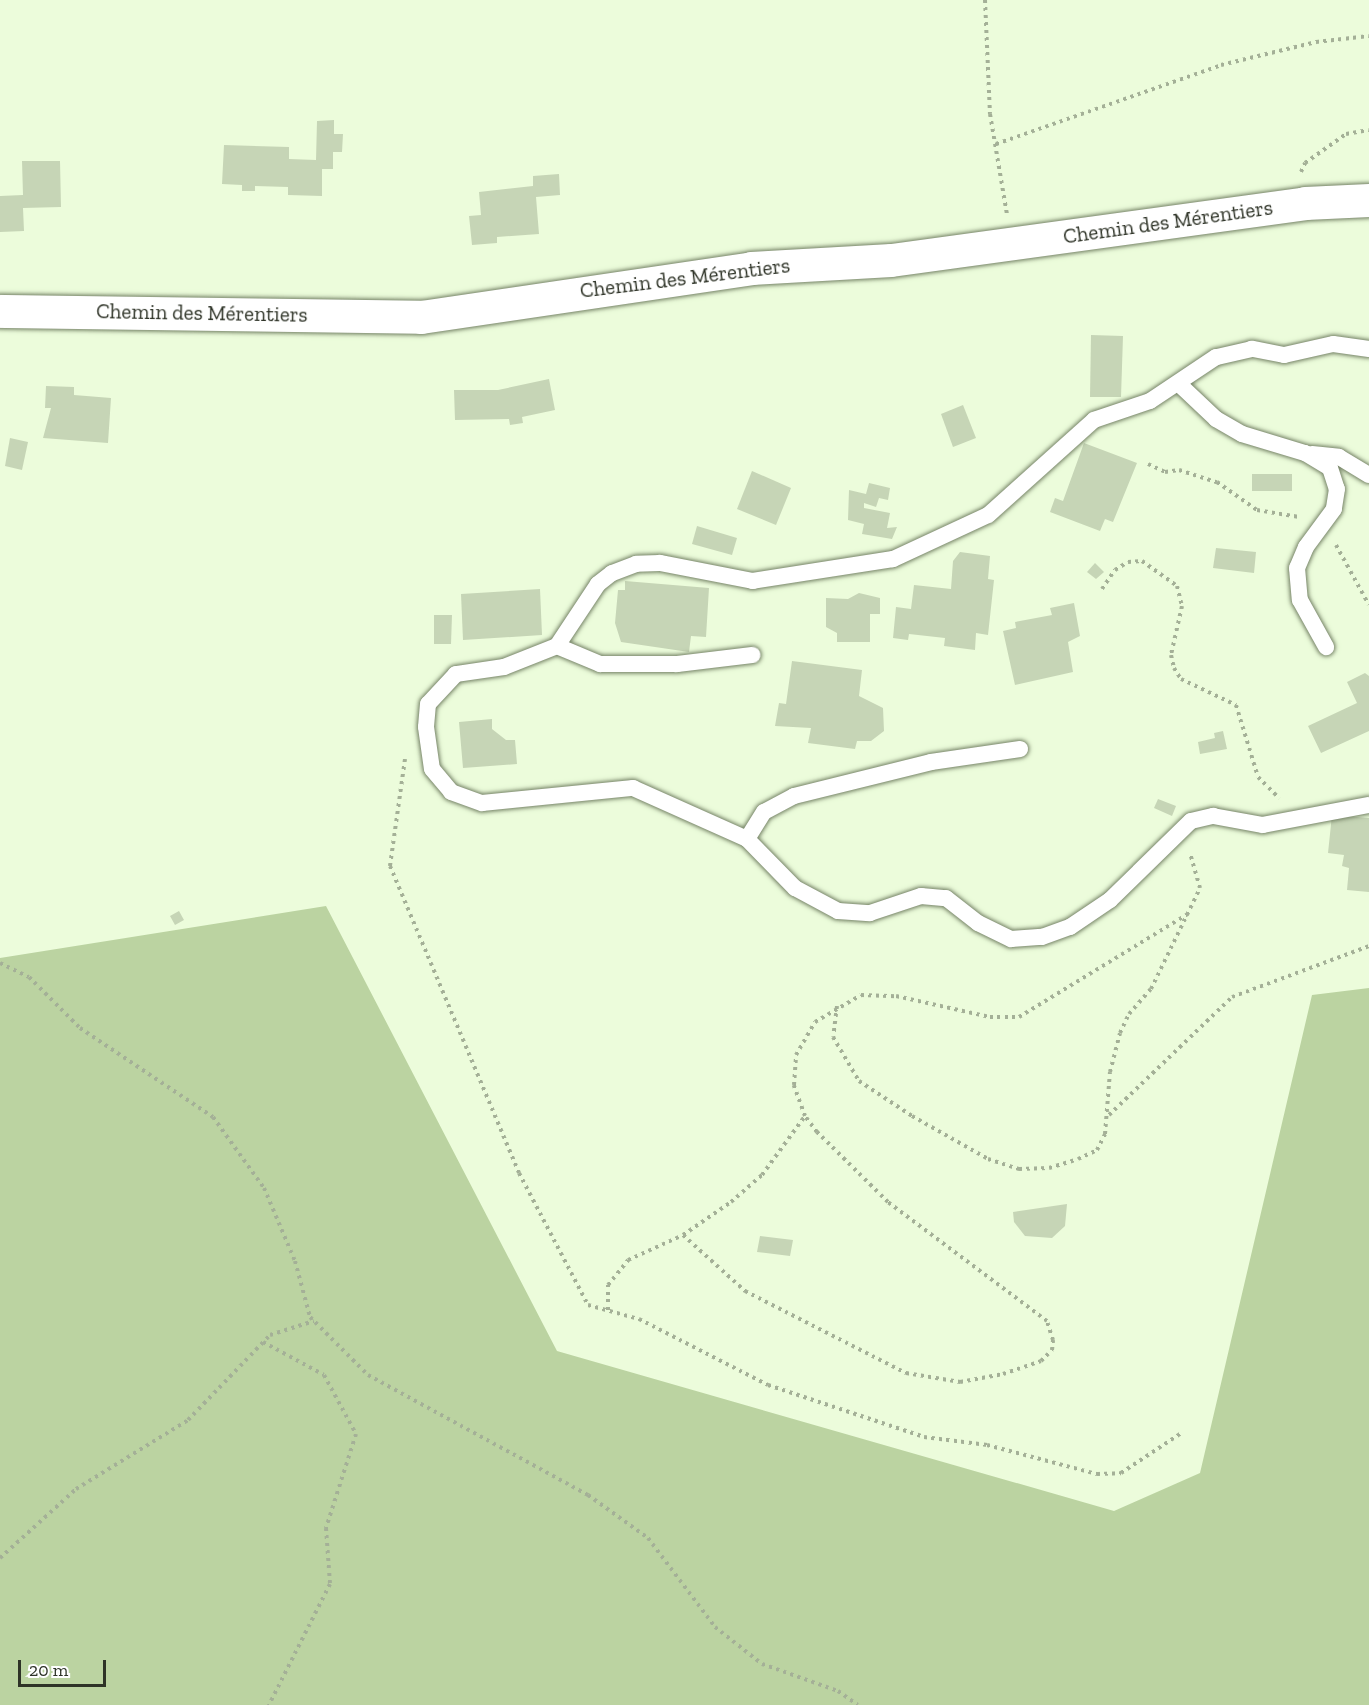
<!DOCTYPE html>
<meta charset="utf-8">
<style>
body{margin:0}
#map{position:relative;width:1369px;height:1705px;overflow:hidden;background:#ecfcdb;font-family:"Zilla Slab",serif}
div>[style]{position:absolute}
[style*='--x']{left:calc(var(--x)*1px);top:calc(var(--y)*1px);width:calc(var(--w)*1px);rotate:calc(var(--a)*1deg)}
.green>*{inset:0;background:#bbd3a1}
.building>*{inset:0;background:#c6d5b6}
.path>*{height:4px;margin-top:-2px;transform-origin:0;background:repeating-linear-gradient(90deg,#a4b097 0 3px,transparent 0 7.5px)}
.roads{filter:drop-shadow(0 0 2px #768467) drop-shadow(0 0 2px #768467)}
.service>*{height:16px;margin:-8px;padding:0 8px;transform-origin:8px;border-radius:8px;background:#fff}
.minor>*{height:33px;margin:-16.5px;padding:0 16.5px;transform-origin:16.5px;border-radius:16.5px;background:#fff}
span{translate:-50% -50%;white-space:nowrap;text-align:center;line-height:1.15;-webkit-text-stroke:5px #fff;paint-order:stroke}
.street-label{font-size:21px;color:#2e3327}
.scale{position:absolute;left:18px;top:1660px;width:88px;height:27px;box-sizing:border-box;border:3px solid #2e3327;border-top:0;padding-left:8px;font-size:18px;line-height:21px;white-space:nowrap;color:#2e3327;-webkit-text-stroke:4px #fff;paint-order:stroke}
</style>
<div id="map">
<div class="green">
<div style="clip-path:polygon(326px 906px,557px 1351px,1114px 1511px,1200px 1473px,1312px 995px,1369px 988px,1369px 1705px,0 1705px,0 958px)"></div>
</div>
<div class="building">
<div style="clip-path:polygon(334px 120px,334px 134px,343px 134px,342px 152px,333px 152px,333px 169px,322px 169px,322px 196px,288px 195px,288px 187px,255px 186px,255px 191px,242px 191px,242px 185px,222px 184px,224px 145px,289px 147px,289px 159px,316px 160px,317px 121px)"></div>
<div style="clip-path:polygon(22px 161px,60px 161px,61px 207px,23px 208px,24px 231px,0 232px,0 196px,23px 195px)"></div>
<div style="clip-path:polygon(559px 174px,560px 195px,536px 197px,539px 234px,497px 237px,497px 243px,472px 245px,469px 216px,481px 215px,479px 192px,533px 186px,533px 176px)"></div>
<div style="clip-path:polygon(1091px 335px,1123px 336px,1121px 397px,1090px 397px)"></div>
<div style="clip-path:polygon(549px 379px,555px 410px,522px 417px,523px 423px,510px 425px,509px 419px,455px 420px,454px 390px,498px 390px)"></div>
<div style="clip-path:polygon(46px 386px,74px 387px,74px 395px,111px 398px,108px 443px,43px 438px,51px 408px,45px 408px)"></div>
<div style="clip-path:polygon(963px 405px,976px 438px,953px 447px,941px 414px)"></div>
<div style="clip-path:polygon(10px 438px,28px 442px,22px 470px,5px 466px)"></div>
<div style="clip-path:polygon(1084px 443px,1137px 463px,1113px 522px,1105px 519px,1100px 531px,1050px 512px,1055px 498px,1063px 501px)"></div>
<div style="clip-path:polygon(752px 471px,791px 488px,776px 525px,737px 509px)"></div>
<div style="clip-path:polygon(1252px 474px,1292px 474px,1292px 491px,1252px 491px)"></div>
<div style="clip-path:polygon(869px 483px,890px 488px,888px 500px,879px 498px,876px 507px,864px 503px,864px 508px,890px 513px,887px 528px,897px 527px,892px 539px,862px 534px,864px 524px,848px 520px,849px 490px,866px 494px)"></div>
<div style="clip-path:polygon(697px 526px,737px 538px,732px 555px,692px 544px)"></div>
<div style="clip-path:polygon(1216px 548px,1256px 552px,1254px 573px,1213px 568px)"></div>
<div style="clip-path:polygon(960px 552px,990px 556px,988px 579px,994px 580px,988px 635px,976px 633px,975px 650px,944px 646px,945px 638px,909px 634px,908px 640px,893px 638px,896px 607px,911px 609px,914px 585px,951px 589px,953px 561px)"></div>
<div style="clip-path:polygon(1095px 563px,1104px 572px,1096px 579px,1087px 572px)"></div>
<div style="clip-path:polygon(625px 581px,709px 588px,706px 637px,691px 636px,689px 652px,621px 642px,615px 623px,618px 590px,625px 590px)"></div>
<div style="clip-path:polygon(540px 589px,542px 635px,463px 640px,461px 594px)"></div>
<div style="clip-path:polygon(859px 593px,880px 598px,880px 614px,870px 614px,870px 642px,837px 642px,837px 633px,826px 627px,826px 598px,848px 599px)"></div>
<div style="clip-path:polygon(1074px 603px,1080px 636px,1068px 642px,1073px 672px,1015px 685px,1003px 631px,1016px 628px,1015px 622px,1052px 615px,1050px 608px)"></div>
<div style="clip-path:polygon(434px 615px,452px 615px,451px 644px,434px 644px)"></div>
<div style="clip-path:polygon(792px 661px,862px 670px,859px 696px,883px 708px,884px 731px,871px 741px,857px 741px,855px 749px,808px 743px,811px 728px,775px 726px,779px 703px,786px 704px)"></div>
<div style="clip-path:polygon(1365px 673px,1369px 676px,1369px 731px,1321px 753px,1308px 726px,1357px 703px,1347px 682px)"></div>
<div style="clip-path:polygon(492px 719px,492px 729px,506px 740px,515px 740px,517px 764px,463px 768px,459px 722px)"></div>
<div style="clip-path:polygon(1223px 731px,1227px 749px,1200px 754px,1198px 742px,1215px 738px,1214px 733px)"></div>
<div style="clip-path:polygon(1158px 799px,1176px 806px,1172px 816px,1154px 808px)"></div>
<div style="clip-path:polygon(1332px 815px,1369px 818px,1369px 892px,1347px 890px,1349px 868px,1342px 866px,1344px 855px,1328px 853px)"></div>
<div style="clip-path:polygon(179px 911px,184px 920px,175px 925px,170px 916px)"></div>
<div style="clip-path:polygon(1067px 1204px,1065px 1226px,1052px 1238px,1025px 1236px,1014px 1222px,1013px 1212px)"></div>
<div style="clip-path:polygon(760px 1236px,793px 1240px,790px 1256px,757px 1252px)"></div>
</div>
<div class="path">
<div style="--x:985;--y:0;--w:114;--a:87.5"></div>
<div style="--x:990;--y:114;--w:101;--a:80.4"></div>
<div style="--x:996;--y:144;--w:238;--a:-19.3"></div>
<div style="--x:1221;--y:65;--w:98;--a:-13.6"></div>
<div style="--x:1316;--y:42;--w:53;--a:-6.5"></div>
<div style="--x:1301;--y:172;--w:10;--a:-66"></div>
<div style="--x:1305;--y:163;--w:50;--a:-35.3"></div>
<div style="--x:1346;--y:134;--w:23;--a:-10"></div>
<div style="--x:1148;--y:464;--w:19;--a:25"></div>
<div style="--x:1165;--y:472;--w:14;--a:-8"></div>
<div style="--x:1179;--y:470;--w:40;--a:18"></div>
<div style="--x:1217;--y:482;--w:49;--a:35"></div>
<div style="--x:1257;--y:510;--w:43;--a:9.5"></div>
<div style="--x:1336;--y:545;--w:68;--a:61.2"></div>
<div style="--x:1102;--y:589;--w:23;--a:-56"></div>
<div style="--x:1115;--y:570;--w:15;--a:-32"></div>
<div style="--x:1128;--y:562;--w:14;--a:-4"></div>
<div style="--x:1142;--y:561;--w:43;--a:35.5"></div>
<div style="--x:1177;--y:586;--w:21;--a:76"></div>
<div style="--x:1182;--y:606;--w:50;--a:102.7"></div>
<div style="--x:1171;--y:655;--w:13;--a:77"></div>
<div style="--x:1174;--y:668;--w:13;--a:58"></div>
<div style="--x:1181;--y:679;--w:61;--a:25.3"></div>
<div style="--x:1236;--y:705;--w:75;--a:73"></div>
<div style="--x:1258;--y:777;--w:30;--a:45"></div>
<div style="--x:405;--y:759;--w:108;--a:98"></div>
<div style="--x:390;--y:866;--w:333;--a:67.2"></div>
<div style="--x:519;--y:1173;--w:149;--a:62.4"></div>
<div style="--x:588;--y:1305;--w:53;--a:15.4"></div>
<div style="--x:639;--y:1319;--w:145;--a:27.1"></div>
<div style="--x:768;--y:1385;--w:164;--a:18.4"></div>
<div style="--x:924;--y:1437;--w:64;--a:7.2"></div>
<div style="--x:987;--y:1445;--w:114;--a:14.8"></div>
<div style="--x:1097;--y:1474;--w:24;--a:-2"></div>
<div style="--x:1121;--y:1473;--w:74;--a:-33.5"></div>
<div style="--x:0;--y:963;--w:32;--a:26"></div>
<div style="--x:29;--y:977;--w:72;--a:45"></div>
<div style="--x:80;--y:1028;--w:160;--a:33.8"></div>
<div style="--x:213;--y:1117;--w:87;--a:54.3"></div>
<div style="--x:264;--y:1188;--w:79;--a:67"></div>
<div style="--x:295;--y:1261;--w:58;--a:75"></div>
<div style="--x:310;--y:1317;--w:82;--a:45"></div>
<div style="--x:368;--y:1375;--w:251;--a:28.6"></div>
<div style="--x:588;--y:1495;--w:74;--a:35.6"></div>
<div style="--x:648;--y:1538;--w:111;--a:53"></div>
<div style="--x:715;--y:1627;--w:60;--a:38.2"></div>
<div style="--x:762;--y:1664;--w:81;--a:19.6"></div>
<div style="--x:838;--y:1691;--w:24;--a:35"></div>
<div style="--x:837;--y:1006;--w:31;--a:97"></div>
<div style="--x:833;--y:1037;--w:51;--a:59.4"></div>
<div style="--x:859;--y:1081;--w:64;--a:33.4"></div>
<div style="--x:912;--y:1116;--w:87;--a:29.5"></div>
<div style="--x:988;--y:1159;--w:33;--a:18"></div>
<div style="--x:1019;--y:1169;--w:30;--a:-2"></div>
<div style="--x:1049;--y:1168;--w:30;--a:-17"></div>
<div style="--x:1078;--y:1159;--w:21;--a:-25"></div>
<div style="--x:1097;--y:1150;--w:18;--a:-63"></div>
<div style="--x:1105;--y:1134;--w:62;--a:-85.4"></div>
<div style="--x:1110;--y:1072;--w:40;--a:-75.6"></div>
<div style="--x:1120;--y:1033;--w:21;--a:-65"></div>
<div style="--x:1129;--y:1014;--w:33;--a:-49"></div>
<div style="--x:1151;--y:989;--w:112;--a:-64.1"></div>
<div style="--x:1200;--y:888;--w:37;--a:-106"></div>
<div style="--x:1109;--y:1115;--w:170;--a:-43.8"></div>
<div style="--x:1232;--y:997;--w:146;--a:-20.4"></div>
<div style="--x:683;--y:1235;--w:84;--a:42.1"></div>
<div style="--x:745;--y:1291;--w:181;--a:27"></div>
<div style="--x:906;--y:1373;--w:55;--a:9.5"></div>
<div style="--x:960;--y:1382;--w:44;--a:-10.5"></div>
<div style="--x:1003;--y:1374;--w:40;--a:-18.9"></div>
<div style="--x:1041;--y:1361;--w:16;--a:-45"></div>
<div style="--x:1052;--y:1350;--w:10;--a:-84"></div>
<div style="--x:1053;--y:1340;--w:20;--a:-108"></div>
<div style="--x:1047;--y:1321;--w:199;--a:-143.2"></div>
<div style="--x:888;--y:1202;--w:100;--a:-135.4"></div>
<div style="--x:817;--y:1132;--w:20;--a:-127"></div>
<div style="--x:805;--y:1116;--w:33;--a:-110"></div>
<div style="--x:794;--y:1085;--w:30;--a:-86"></div>
<div style="--x:796;--y:1055;--w:38;--a:-60"></div>
<div style="--x:815;--y:1022;--w:53;--a:-30.4"></div>
<div style="--x:861;--y:995;--w:35;--a:2"></div>
<div style="--x:896;--y:996;--w:96;--a:12.6"></div>
<div style="--x:990;--y:1017;--w:29;--a:0"></div>
<div style="--x:1019;--y:1017;--w:198;--a:-31.4"></div>
<div style="--x:608;--y:1310;--w:25;--a:-90"></div>
<div style="--x:608;--y:1285;--w:32;--a:-51"></div>
<div style="--x:628;--y:1260;--w:60;--a:-24.4"></div>
<div style="--x:683;--y:1235;--w:58;--a:-34.5"></div>
<div style="--x:731;--y:1202;--w:41;--a:-41.1"></div>
<div style="--x:762;--y:1175;--w:73;--a:-53.9"></div>
<div style="--x:263;--y:1342;--w:69;--a:28.4"></div>
<div style="--x:324;--y:1375;--w:67;--a:61.5"></div>
<div style="--x:356;--y:1434;--w:99;--a:107.7"></div>
<div style="--x:326;--y:1528;--w:56;--a:85.9"></div>
<div style="--x:330;--y:1584;--w:136;--a:116.8"></div>
<div style="--x:0;--y:1558;--w:103;--a:-42.2"></div>
<div style="--x:76;--y:1489;--w:132;--a:-31.6"></div>
<div style="--x:188;--y:1420;--w:118;--a:-46"></div>
<div style="--x:270;--y:1335;--w:46;--a:-17.7"></div>
</div>
<div class="roads">
<div class="service">
<div style="--x:1369;--y:349;--w:36;--a:-172"></div>
<div style="--x:1333;--y:344;--w:50;--a:167.3"></div>
<div style="--x:1284;--y:355;--w:33;--a:-169"></div>
<div style="--x:1252;--y:349;--w:37;--a:167"></div>
<div style="--x:1216;--y:357;--w:79;--a:146.3"></div>
<div style="--x:1150;--y:401;--w:59;--a:161.3"></div>
<div style="--x:1094;--y:420;--w:142;--a:138.1"></div>
<div style="--x:988;--y:515;--w:105;--a:155.1"></div>
<div style="--x:893;--y:559;--w:142;--a:171.1"></div>
<div style="--x:753;--y:581;--w:95;--a:-169"></div>
<div style="--x:660;--y:563;--w:24;--a:178"></div>
<div style="--x:636;--y:564;--w:26;--a:159"></div>
<div style="--x:612;--y:573;--w:18;--a:142"></div>
<div style="--x:598;--y:584;--w:74;--a:123.5"></div>
<div style="--x:557;--y:646;--w:57;--a:158.4"></div>
<div style="--x:504;--y:667;--w:49;--a:171.7"></div>
<div style="--x:456;--y:674;--w:41;--a:133"></div>
<div style="--x:428;--y:704;--w:23;--a:95"></div>
<div style="--x:426;--y:727;--w:42;--a:81.9"></div>
<div style="--x:432;--y:769;--w:30;--a:50"></div>
<div style="--x:451;--y:792;--w:33;--a:20"></div>
<div style="--x:482;--y:803;--w:152;--a:-5.7"></div>
<div style="--x:633;--y:788;--w:125;--a:24.1"></div>
<div style="--x:747;--y:839;--w:69;--a:45.6"></div>
<div style="--x:795;--y:888;--w:49;--a:28.1"></div>
<div style="--x:838;--y:911;--w:32;--a:4"></div>
<div style="--x:870;--y:913;--w:54;--a:-18.4"></div>
<div style="--x:921;--y:896;--w:25;--a:5"></div>
<div style="--x:946;--y:898;--w:41;--a:38"></div>
<div style="--x:978;--y:923;--w:37;--a:26"></div>
<div style="--x:1011;--y:939;--w:31;--a:-4"></div>
<div style="--x:1042;--y:937;--w:30;--a:-20"></div>
<div style="--x:1070;--y:927;--w:48;--a:-34"></div>
<div style="--x:1110;--y:900;--w:113;--a:-44.3"></div>
<div style="--x:1191;--y:821;--w:23;--a:-13"></div>
<div style="--x:1213;--y:816;--w:51;--a:10.2"></div>
<div style="--x:1263;--y:825;--w:108;--a:-10.7"></div>
<div style="--x:1179;--y:384;--w:51;--a:43.4"></div>
<div style="--x:1216;--y:419;--w:30;--a:30"></div>
<div style="--x:1242;--y:434;--w:66;--a:16.8"></div>
<div style="--x:1305;--y:453;--w:29;--a:31"></div>
<div style="--x:1330;--y:468;--w:22;--a:72"></div>
<div style="--x:1337;--y:489;--w:20;--a:99"></div>
<div style="--x:1334;--y:509;--w:47;--a:126.4"></div>
<div style="--x:1306;--y:547;--w:23;--a:113"></div>
<div style="--x:1297;--y:568;--w:32;--a:85"></div>
<div style="--x:1300;--y:600;--w:54;--a:61"></div>
<div style="--x:1312;--y:454;--w:27;--a:6"></div>
<div style="--x:1339;--y:457;--w:35;--a:31"></div>
<div style="--x:557;--y:646;--w:47;--a:22.7"></div>
<div style="--x:600;--y:664;--w:77;--a:0"></div>
<div style="--x:677;--y:664;--w:76;--a:-6.8"></div>
<div style="--x:747;--y:839;--w:32;--a:-58"></div>
<div style="--x:764;--y:812;--w:34;--a:-28"></div>
<div style="--x:794;--y:796;--w:141;--a:-13.9"></div>
<div style="--x:931;--y:762;--w:90;--a:-8.3"></div>
</div>
<div class="minor">
<div style="--x:0;--y:311;--w:421;--a:0.8"></div>
<div style="--x:421;--y:317;--w:334;--a:-8.4"></div>
<div style="--x:751;--y:268;--w:140;--a:-3.3"></div>
<div style="--x:891;--y:260;--w:418;--a:-7.8"></div>
<div style="--x:1305;--y:203;--w:64;--a:-2.7"></div>
</div>
</div>
<div class="street-label">
<span style="left:1168px;top:222px;rotate:-8deg">Chemin des Mérentiers</span>
<span style="left:685px;top:278px;rotate:-7deg">Chemin des Mérentiers</span>
<span style="left:202px;top:313px;rotate:1deg">Chemin des Mérentiers</span>
</div>
<div class="scale">20 m</div>
</div>
